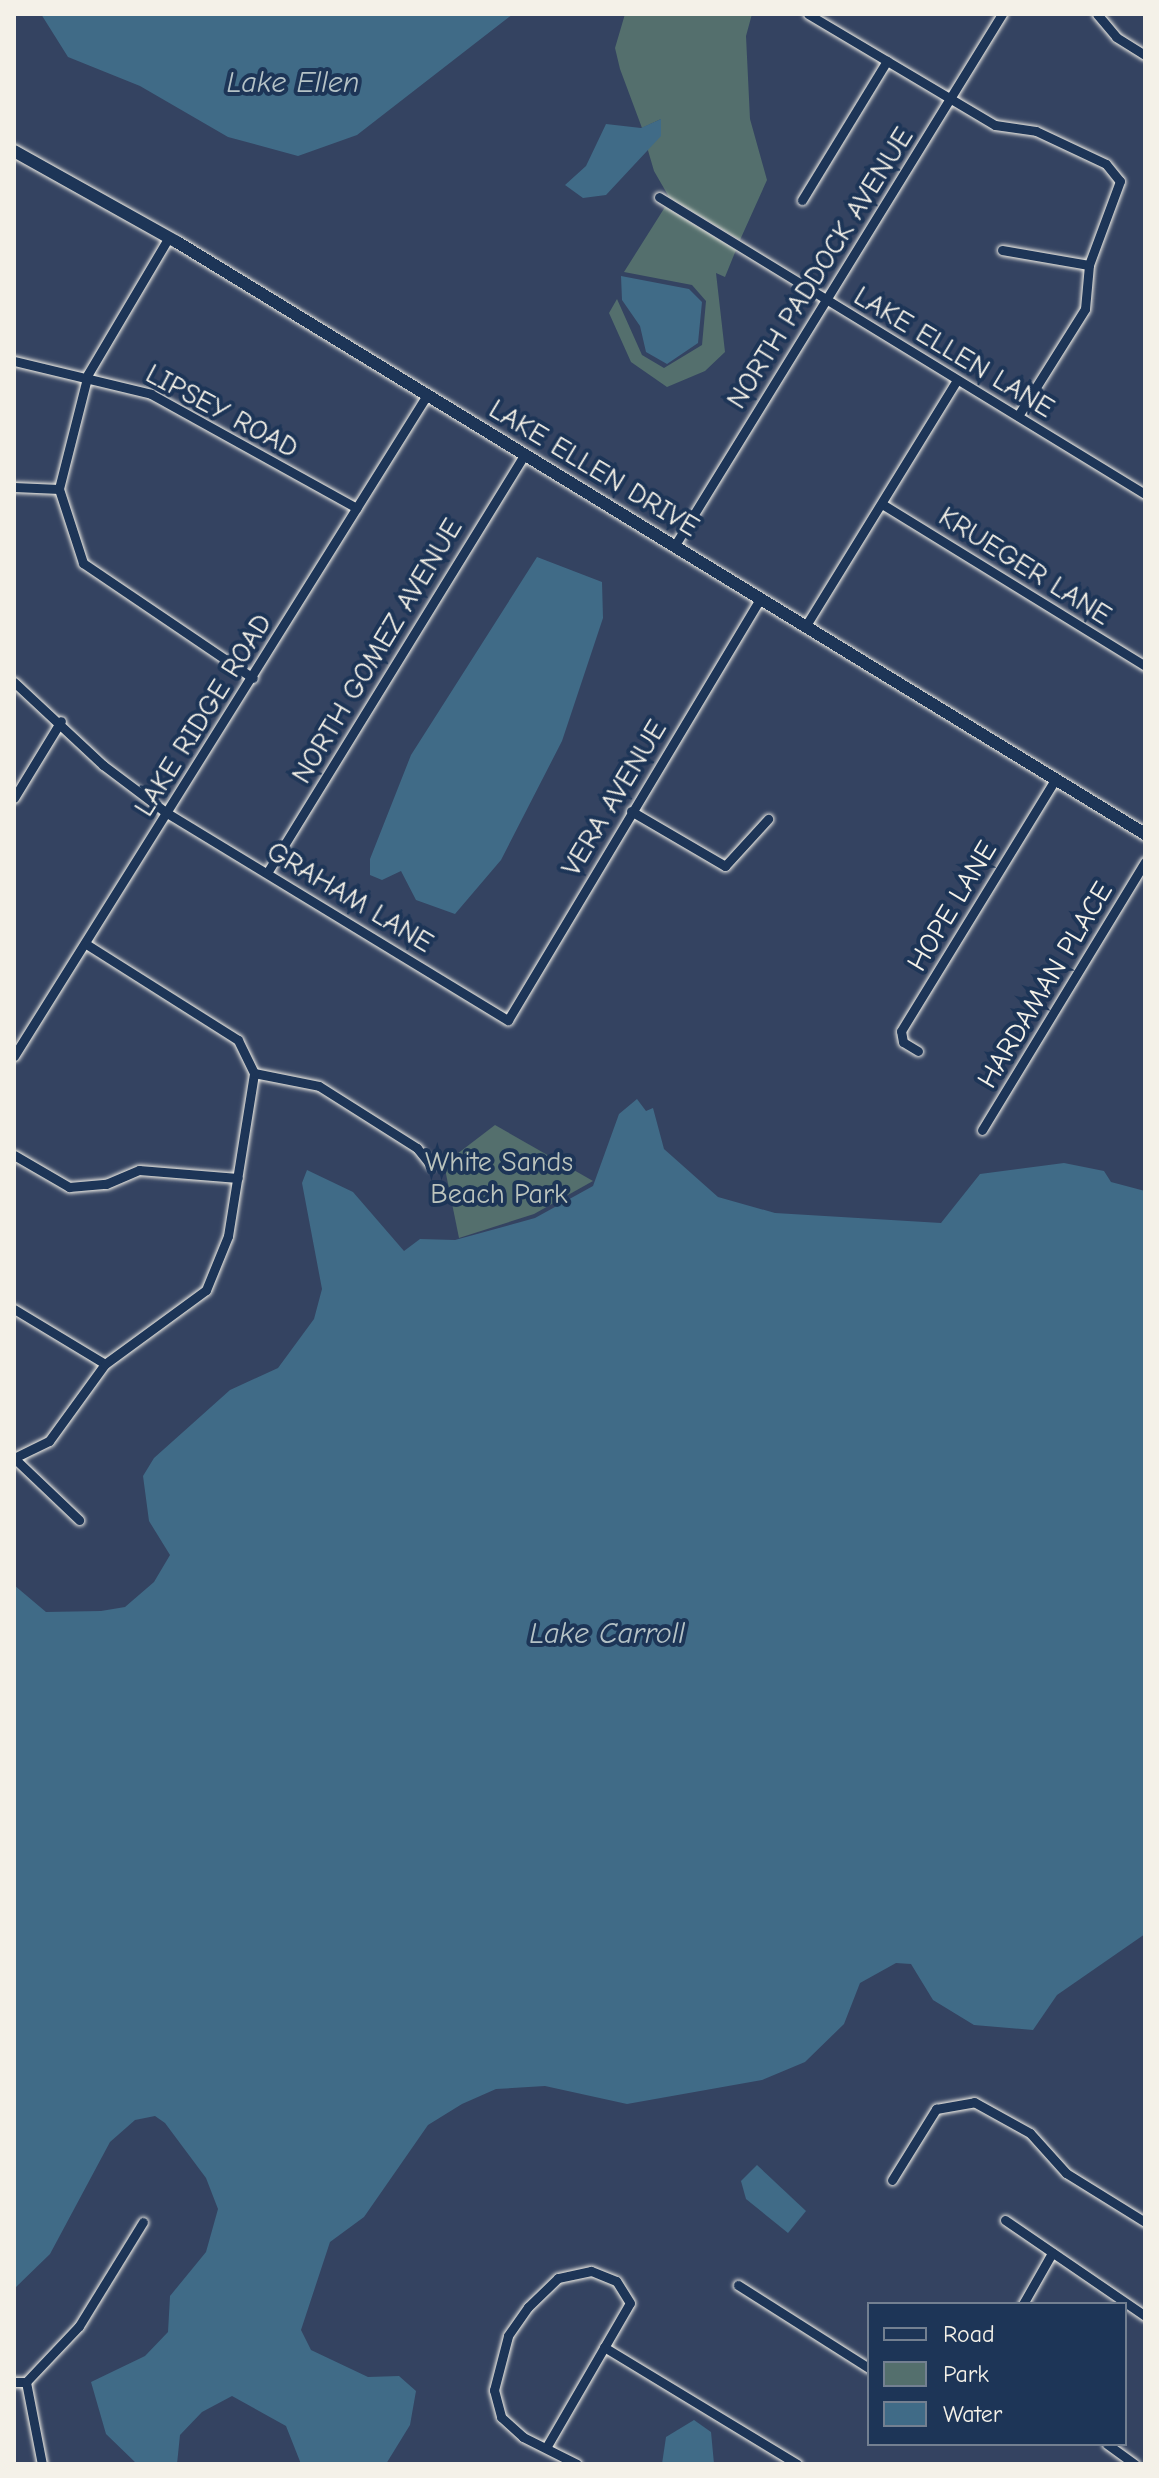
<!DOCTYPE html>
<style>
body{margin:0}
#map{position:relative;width:1159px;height:2478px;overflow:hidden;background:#344361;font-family:"Comic Neue",sans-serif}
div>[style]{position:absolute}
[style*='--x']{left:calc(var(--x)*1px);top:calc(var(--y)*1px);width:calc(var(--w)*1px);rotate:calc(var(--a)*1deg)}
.green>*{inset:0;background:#546f6d}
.water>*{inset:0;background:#406b87}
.roads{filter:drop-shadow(0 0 2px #f4f1e8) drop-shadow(0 0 2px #f4f1e8)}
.street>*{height:9px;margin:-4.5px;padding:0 4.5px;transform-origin:4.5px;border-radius:4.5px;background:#1d3557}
.secondary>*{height:12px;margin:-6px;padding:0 6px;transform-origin:6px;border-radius:6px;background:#1d3557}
span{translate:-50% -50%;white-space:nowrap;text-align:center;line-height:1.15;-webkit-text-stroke:8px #1d3557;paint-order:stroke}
.street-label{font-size:28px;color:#f4f1e8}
.park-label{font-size:28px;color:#bcc4bd}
.water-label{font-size:30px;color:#b5c2c6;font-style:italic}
.frame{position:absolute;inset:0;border:16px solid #f4f1e8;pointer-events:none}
.legend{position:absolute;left:867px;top:2302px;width:260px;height:144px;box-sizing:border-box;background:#1d3557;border:2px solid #738091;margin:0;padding:10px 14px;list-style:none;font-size:24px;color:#f4f1e8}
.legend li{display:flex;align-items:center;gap:16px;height:40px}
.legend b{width:40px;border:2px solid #738091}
</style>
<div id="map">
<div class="green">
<div style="clip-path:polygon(625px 14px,752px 14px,746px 36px,750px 119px,767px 180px,740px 240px,669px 197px,654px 171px,647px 147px,661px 119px,642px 128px,620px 69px,615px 48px)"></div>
<div style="clip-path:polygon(665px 207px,736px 250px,725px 277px,716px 273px,725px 352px,705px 371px,667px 387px,631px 362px,609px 313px,617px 299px,642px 355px,664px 368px,702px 345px,706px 301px,692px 285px,624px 272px)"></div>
<div style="clip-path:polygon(495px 1125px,593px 1181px,534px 1214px,459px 1238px,444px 1164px)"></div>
</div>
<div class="water">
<div style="clip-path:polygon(41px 14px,513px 14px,357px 135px,298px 156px,228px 137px,140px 86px,68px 57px)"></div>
<div style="clip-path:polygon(661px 119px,661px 136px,606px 195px,583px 198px,565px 185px,586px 166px,606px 124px,641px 128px)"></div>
<div style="clip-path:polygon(621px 276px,689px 289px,702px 302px,698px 343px,667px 364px,646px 352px,640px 326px,622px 300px)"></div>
<div style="clip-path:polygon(537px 557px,602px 582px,603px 618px,562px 741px,501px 860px,455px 914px,416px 900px,401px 871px,382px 880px,370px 875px,370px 859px,411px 755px)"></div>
<div style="clip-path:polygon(637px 1099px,646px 1111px,653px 1108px,664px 1149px,718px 1197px,775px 1213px,941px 1223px,980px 1174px,1064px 1163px,1104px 1171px,1111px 1182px,1145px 1191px,1145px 1934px,1057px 1995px,1033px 2030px,974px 2025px,933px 2000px,911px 1964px,896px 1963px,860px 1983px,844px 2024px,805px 2062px,762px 2080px,627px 2104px,545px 2086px,496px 2089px,462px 2104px,428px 2125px,364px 2217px,330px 2242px,301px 2330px,311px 2350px,368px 2377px,399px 2376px,416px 2391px,410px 2425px,386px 2464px,301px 2464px,286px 2426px,232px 2396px,202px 2412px,180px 2435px,177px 2464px,137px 2464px,106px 2434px,91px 2382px,145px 2356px,168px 2332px,170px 2296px,206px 2252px,218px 2209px,206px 2178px,165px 2123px,155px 2116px,135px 2120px,110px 2142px,50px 2254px,14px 2289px,14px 1585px,46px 1612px,101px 1611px,125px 1607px,154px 1582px,170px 1555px,149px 1521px,143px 1476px,154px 1458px,230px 1390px,278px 1368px,314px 1319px,322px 1289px,302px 1183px,307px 1170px,353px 1192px,404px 1251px,420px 1239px,455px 1240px,535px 1218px,593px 1186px,619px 1114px)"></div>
<div style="clip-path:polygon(757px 2165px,806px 2211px,788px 2233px,746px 2199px,741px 2181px)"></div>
<div style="clip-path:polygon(694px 2420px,711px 2432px,714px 2464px,662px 2464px,666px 2437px)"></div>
</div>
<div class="roads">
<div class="street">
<div style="--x:808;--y:14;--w:217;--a:30.7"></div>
<div style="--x:995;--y:125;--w:41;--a:8.3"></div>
<div style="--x:1036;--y:131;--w:77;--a:25.2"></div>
<div style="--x:1106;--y:164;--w:22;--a:51"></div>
<div style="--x:1120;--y:181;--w:90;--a:110.3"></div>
<div style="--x:1089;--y:265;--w:44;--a:95.2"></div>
<div style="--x:1085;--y:309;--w:126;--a:122.1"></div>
<div style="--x:1097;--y:14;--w:30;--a:50"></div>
<div style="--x:1116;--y:37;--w:34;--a:32"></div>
<div style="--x:659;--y:197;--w:570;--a:31.43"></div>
<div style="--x:802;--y:200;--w:163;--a:-58.6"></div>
<div style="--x:169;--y:237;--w:159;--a:120.6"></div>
<div style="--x:88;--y:374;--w:119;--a:104.2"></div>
<div style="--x:59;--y:489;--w:78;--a:72"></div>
<div style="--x:83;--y:563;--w:205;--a:34.1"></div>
<div style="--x:1002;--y:250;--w:88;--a:9.8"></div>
<div style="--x:14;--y:361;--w:141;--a:13.5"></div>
<div style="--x:151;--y:394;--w:235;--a:29"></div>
<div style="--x:14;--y:487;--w:45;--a:2.5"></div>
<div style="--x:882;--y:504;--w:309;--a:31.6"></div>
<div style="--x:675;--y:545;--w:624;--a:-58.37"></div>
<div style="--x:805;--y:627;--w:290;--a:-58.4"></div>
<div style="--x:14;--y:682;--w:122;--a:43"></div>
<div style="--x:103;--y:765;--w:80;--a:36.9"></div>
<div style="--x:167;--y:813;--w:399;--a:31.3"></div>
<div style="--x:508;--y:1020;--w:491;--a:-59.1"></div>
<div style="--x:14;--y:798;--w:90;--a:-58.6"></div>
<div style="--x:631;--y:811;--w:109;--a:30.3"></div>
<div style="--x:725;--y:866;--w:64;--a:-47.5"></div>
<div style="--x:267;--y:873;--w:493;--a:-58.4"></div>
<div style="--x:918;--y:1051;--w:17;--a:-149"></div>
<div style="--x:903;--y:1042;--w:11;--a:-100"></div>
<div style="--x:901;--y:1031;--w:294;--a:-58.5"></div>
<div style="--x:14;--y:1056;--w:779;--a:-58"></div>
<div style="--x:254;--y:1073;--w:66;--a:11.3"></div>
<div style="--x:319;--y:1086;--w:116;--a:32.3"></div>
<div style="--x:417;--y:1148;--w:22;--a:51"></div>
<div style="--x:982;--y:1130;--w:314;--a:-58.7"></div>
<div style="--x:14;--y:1155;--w:64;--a:30.2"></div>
<div style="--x:69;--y:1187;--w:37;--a:-5"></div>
<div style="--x:106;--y:1184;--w:36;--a:-23"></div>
<div style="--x:139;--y:1170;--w:99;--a:4.6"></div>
<div style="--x:14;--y:1309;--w:106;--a:31.1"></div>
<div style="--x:14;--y:1458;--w:39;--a:-26"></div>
<div style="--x:49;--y:1441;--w:95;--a:-54"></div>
<div style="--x:105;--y:1364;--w:125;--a:-36.2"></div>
<div style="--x:206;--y:1290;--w:58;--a:-67.8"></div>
<div style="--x:228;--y:1236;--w:165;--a:-80.9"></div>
<div style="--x:254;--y:1073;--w:37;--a:-116"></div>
<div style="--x:238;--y:1040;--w:178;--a:-147.7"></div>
<div style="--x:14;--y:1458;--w:90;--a:43.6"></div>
<div style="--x:892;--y:2180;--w:84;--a:-58.2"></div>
<div style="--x:936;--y:2109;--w:39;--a:-10"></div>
<div style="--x:974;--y:2102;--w:64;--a:29"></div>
<div style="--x:1030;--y:2133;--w:54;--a:48"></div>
<div style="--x:1066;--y:2173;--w:93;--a:31.8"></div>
<div style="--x:1005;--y:2220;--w:170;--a:34.4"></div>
<div style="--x:738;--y:2285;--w:155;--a:32.4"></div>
<div style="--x:1023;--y:2304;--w:59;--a:-60.4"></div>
<div style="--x:604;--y:2347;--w:226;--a:31.2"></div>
<div style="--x:14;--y:2382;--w:12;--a:0"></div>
<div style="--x:26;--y:2382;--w:77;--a:-46.6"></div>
<div style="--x:79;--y:2326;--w:122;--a:-58.4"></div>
<div style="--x:26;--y:2382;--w:84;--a:79"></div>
<div style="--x:1107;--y:2444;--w:34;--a:36"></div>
<div style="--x:547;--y:2446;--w:165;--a:-59.9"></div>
<div style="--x:630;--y:2303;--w:26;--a:-122"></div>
<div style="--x:616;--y:2281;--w:27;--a:-158"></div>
<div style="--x:591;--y:2271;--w:34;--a:168"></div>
<div style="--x:558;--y:2278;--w:42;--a:136"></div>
<div style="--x:528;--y:2307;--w:35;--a:125"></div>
<div style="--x:508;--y:2336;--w:56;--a:104.5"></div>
<div style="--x:494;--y:2390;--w:28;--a:75"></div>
<div style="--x:501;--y:2417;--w:30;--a:42"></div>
<div style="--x:523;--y:2437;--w:60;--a:26.6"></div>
</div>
<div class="secondary">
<div style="--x:14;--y:151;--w:187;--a:29.2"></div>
<div style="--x:177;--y:242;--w:1135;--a:31.45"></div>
</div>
</div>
<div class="street-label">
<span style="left:820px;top:268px;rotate:-58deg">NORTH PADDOCK AVENUE</span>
<span style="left:954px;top:352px;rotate:31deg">LAKE ELLEN LANE</span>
<span style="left:222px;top:411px;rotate:28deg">LIPSEY ROAD</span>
<span style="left:594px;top:468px;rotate:31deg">LAKE ELLEN DRIVE</span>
<span style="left:1025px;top:566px;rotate:32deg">KRUEGER LANE</span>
<span style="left:377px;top:651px;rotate:-59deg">NORTH GOMEZ AVENUE</span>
<span style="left:203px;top:715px;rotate:-58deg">LAKE RIDGE ROAD</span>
<span style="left:614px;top:798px;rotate:-59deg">VERA AVENUE</span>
<span style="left:350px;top:897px;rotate:31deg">GRAHAM LANE</span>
<span style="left:952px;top:906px;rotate:-59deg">HOPE LANE</span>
<span style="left:1045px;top:985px;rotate:-59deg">HARDAMAN PLACE</span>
</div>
<div class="park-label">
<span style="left:499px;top:1178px">White Sands<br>Beach Park</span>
</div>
<div class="water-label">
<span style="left:293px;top:83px">Lake Ellen</span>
<span style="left:607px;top:1634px">Lake Carroll</span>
</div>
<div class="frame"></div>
<ul class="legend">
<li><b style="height:10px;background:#1d3557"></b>Road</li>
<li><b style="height:22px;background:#546f6d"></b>Park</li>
<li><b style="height:22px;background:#406b87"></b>Water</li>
</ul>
</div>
